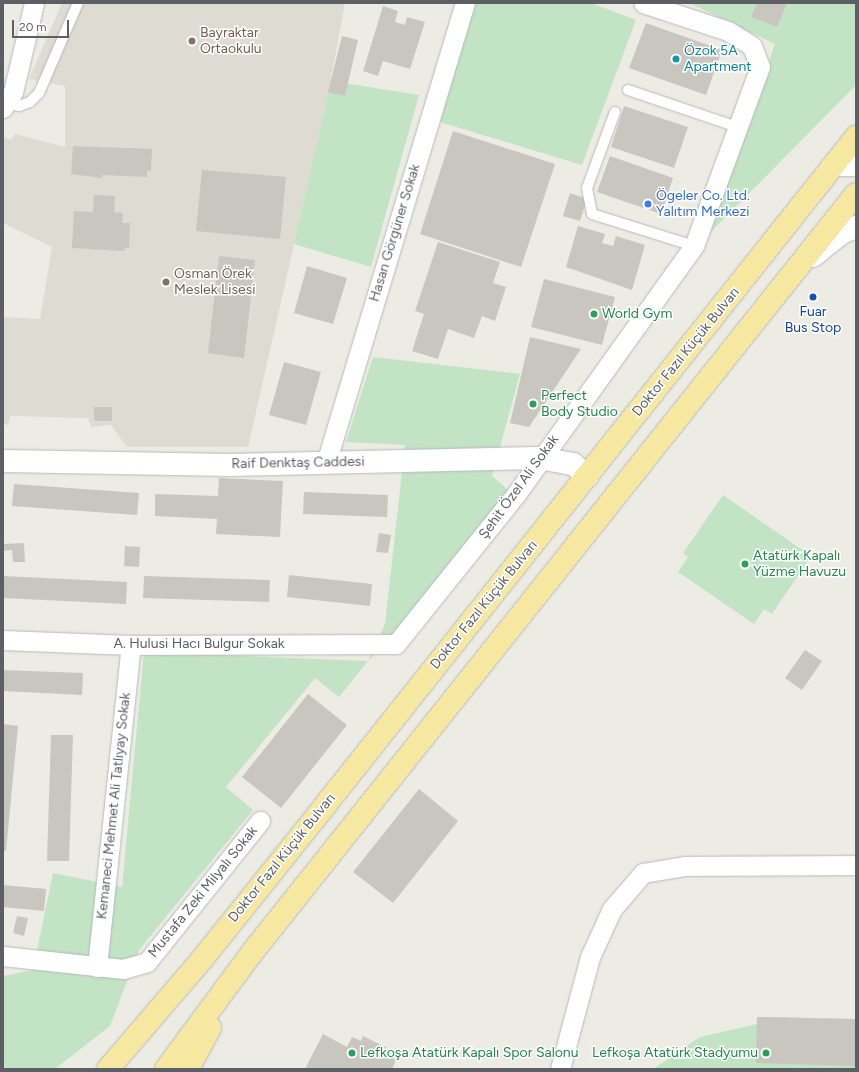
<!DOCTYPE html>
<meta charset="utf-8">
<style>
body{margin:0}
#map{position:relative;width:859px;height:1072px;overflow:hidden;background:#edece4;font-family:Figtree,sans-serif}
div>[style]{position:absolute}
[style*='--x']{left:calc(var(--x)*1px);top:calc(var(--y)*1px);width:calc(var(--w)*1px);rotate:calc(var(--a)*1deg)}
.education>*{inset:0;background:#dddbd2}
.green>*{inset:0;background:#c2e3c4}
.building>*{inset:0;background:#c9c6c0}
.roads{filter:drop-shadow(0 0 1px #b6b9bd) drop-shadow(0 0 1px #b6b9bd)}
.service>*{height:10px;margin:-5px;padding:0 5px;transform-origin:5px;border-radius:5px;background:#fff}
.minor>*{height:19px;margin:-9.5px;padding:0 9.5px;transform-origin:9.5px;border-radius:9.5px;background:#fff}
.tertiary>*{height:22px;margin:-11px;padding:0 11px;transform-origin:11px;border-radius:11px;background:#fff}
.secondary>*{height:22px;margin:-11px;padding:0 11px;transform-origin:11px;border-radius:11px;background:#fff}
.trunk>*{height:22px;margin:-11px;padding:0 11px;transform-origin:11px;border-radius:11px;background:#f6e8a1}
.dots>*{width:11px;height:11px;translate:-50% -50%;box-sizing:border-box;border:2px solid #fff;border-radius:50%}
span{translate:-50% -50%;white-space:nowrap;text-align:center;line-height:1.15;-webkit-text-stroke:3px #fff;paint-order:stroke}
.education-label{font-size:14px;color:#785e54}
.left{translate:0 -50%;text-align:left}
.culture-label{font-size:14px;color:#0d838f}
.shop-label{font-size:14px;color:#366cbe}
.street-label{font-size:14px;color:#5c5f63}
.transit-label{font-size:14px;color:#164399}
.leisure-label{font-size:14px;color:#27864d}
.right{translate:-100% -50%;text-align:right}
.frame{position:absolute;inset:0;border:4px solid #5c5f63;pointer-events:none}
.scale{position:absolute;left:12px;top:20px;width:57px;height:18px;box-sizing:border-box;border:2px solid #5c5f63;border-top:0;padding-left:5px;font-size:12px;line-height:14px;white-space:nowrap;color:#5c5f63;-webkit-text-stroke:3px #fff;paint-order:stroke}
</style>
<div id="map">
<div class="education">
<div style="clip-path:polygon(62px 3px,345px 3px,328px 95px,248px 447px,127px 447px,111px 425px,91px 427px,88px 418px,11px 416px,8px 425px,3px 424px,3px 317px,40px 319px,52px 247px,3px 223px,3px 136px,11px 140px,15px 134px,65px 147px,65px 86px,29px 79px)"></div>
</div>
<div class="green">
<div style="clip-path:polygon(474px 3px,591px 3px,636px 20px,582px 165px,440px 122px)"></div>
<div style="clip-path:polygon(689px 3px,856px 3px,856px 85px,710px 233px,775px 44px)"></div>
<div style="clip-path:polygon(331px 81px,419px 95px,371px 267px,294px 244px)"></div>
<div style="clip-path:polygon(373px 357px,520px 374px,492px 476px,523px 503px,368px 661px,339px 697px,315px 678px,226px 787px,253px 810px,139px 950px,110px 1026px,55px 1069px,3px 1069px,3px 976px,33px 970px,53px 873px,122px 887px,144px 652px,368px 661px,385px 624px,405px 445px,346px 442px)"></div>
<div style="clip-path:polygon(723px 495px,811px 556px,772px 614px,764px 609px,754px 624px,678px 572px,688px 557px,683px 553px)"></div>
<div style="clip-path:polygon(757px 1017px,856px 1019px,856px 1069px,653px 1069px,700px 1037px,757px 1024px)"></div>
</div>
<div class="building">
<div style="clip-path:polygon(757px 3px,787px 3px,777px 27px,751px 17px)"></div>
<div style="clip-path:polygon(383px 6px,398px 11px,395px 22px,405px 25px,407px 17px,425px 22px,410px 69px,383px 61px,378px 76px,363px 71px)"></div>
<div style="clip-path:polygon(646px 23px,722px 50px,706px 95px,629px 68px)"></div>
<div style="clip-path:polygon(342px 36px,358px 40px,345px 96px,328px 92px)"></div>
<div style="clip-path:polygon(624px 106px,688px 127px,674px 168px,611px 147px)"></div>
<div style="clip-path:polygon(453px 131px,555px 164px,521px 267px,420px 234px)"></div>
<div style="clip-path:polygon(73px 146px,152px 149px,151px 171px,147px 170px,147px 177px,102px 175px,102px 178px,71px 174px)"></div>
<div style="clip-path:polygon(610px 156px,673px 178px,661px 214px,597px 192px)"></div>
<div style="clip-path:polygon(202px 170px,286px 177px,280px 239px,196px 231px)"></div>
<div style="clip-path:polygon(570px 193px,587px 199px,580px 221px,563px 216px)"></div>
<div style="clip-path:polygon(94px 195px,115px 196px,114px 212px,123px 213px,122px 223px,130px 223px,129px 248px,125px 248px,124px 251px,72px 248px,74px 211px,93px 212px)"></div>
<div style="clip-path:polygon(578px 226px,605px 234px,602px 243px,613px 246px,616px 236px,645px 245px,632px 290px,566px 267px)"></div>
<div style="clip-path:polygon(438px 242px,500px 262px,493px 283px,506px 287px,495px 321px,482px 316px,474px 338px,448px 329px,438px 359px,412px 351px,424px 314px,415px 311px)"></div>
<div style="clip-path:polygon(219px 256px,255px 260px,244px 358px,208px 353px)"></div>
<div style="clip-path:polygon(307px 266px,347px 278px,333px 324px,294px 313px)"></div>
<div style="clip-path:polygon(544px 279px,615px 297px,602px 345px,531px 327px)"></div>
<div style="clip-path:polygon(530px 337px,581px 349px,529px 427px,510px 423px)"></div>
<div style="clip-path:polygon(284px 362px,321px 372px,306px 425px,269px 415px)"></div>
<div style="clip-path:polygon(94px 407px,112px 407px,112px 421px,94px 421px)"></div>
<div style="clip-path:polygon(219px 478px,283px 481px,280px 537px,216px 534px,217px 519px,155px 516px,155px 494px,218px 496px)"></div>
<div style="clip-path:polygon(14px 484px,139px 493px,137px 515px,12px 506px)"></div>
<div style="clip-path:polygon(304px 492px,388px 495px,387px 517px,303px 514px)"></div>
<div style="clip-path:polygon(379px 533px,391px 535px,388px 553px,376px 552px)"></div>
<div style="clip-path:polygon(24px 543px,25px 562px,13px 562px,12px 550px,3px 551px,3px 544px)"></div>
<div style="clip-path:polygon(125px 546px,140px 547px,139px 567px,124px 566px)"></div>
<div style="clip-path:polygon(289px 575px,372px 584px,370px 606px,287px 597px)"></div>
<div style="clip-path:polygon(3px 576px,127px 582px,126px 604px,3px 598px)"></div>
<div style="clip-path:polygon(144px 576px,270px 580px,269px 602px,143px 598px)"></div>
<div style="clip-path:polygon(805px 650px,822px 661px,802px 690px,785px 678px)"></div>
<div style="clip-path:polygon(3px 670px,83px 673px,82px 695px,3px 691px)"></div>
<div style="clip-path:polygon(308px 694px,347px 725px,281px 808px,242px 777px)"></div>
<div style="clip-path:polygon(3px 724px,18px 726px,6px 851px,3px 851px)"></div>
<div style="clip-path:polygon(51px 735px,73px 735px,69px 861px,47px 861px)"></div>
<div style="clip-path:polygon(419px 789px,458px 821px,393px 903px,353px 872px)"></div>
<div style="clip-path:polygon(3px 885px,46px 889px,44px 911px,3px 907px)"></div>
<div style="clip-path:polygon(17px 916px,28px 918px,24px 936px,13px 933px)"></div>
<div style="clip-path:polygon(757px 1017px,856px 1019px,856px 1066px,756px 1063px)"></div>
<div style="clip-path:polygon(323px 1034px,347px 1047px,352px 1037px,361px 1041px,363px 1036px,391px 1050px,388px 1055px,396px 1060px,392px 1069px,305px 1069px)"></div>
</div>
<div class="roads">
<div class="service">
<div style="--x:628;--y:90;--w:115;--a:18.7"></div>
<div style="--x:8;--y:103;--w:11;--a:15"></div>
<div style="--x:19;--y:106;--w:12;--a:-20"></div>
<div style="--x:30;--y:102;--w:13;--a:-45"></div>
<div style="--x:39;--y:93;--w:98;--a:-66.6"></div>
<div style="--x:615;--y:112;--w:81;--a:110.2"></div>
<div style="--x:587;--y:188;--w:26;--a:79"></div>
<div style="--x:592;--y:214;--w:107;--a:17.4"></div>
</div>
<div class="minor">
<div style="--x:3;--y:108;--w:19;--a:-58"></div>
<div style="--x:13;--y:92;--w:91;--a:-76.7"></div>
<div style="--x:326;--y:463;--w:481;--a:-73.2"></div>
<div style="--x:3;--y:640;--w:128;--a:2.2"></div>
<div style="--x:131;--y:645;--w:265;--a:-0.2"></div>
<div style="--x:396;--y:644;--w:193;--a:-51.3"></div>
<div style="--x:517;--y:493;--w:304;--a:-54.4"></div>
<div style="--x:694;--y:246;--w:191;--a:-69.8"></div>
<div style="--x:760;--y:67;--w:22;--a:-111"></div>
<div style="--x:752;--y:46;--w:28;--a:-148"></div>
<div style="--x:728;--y:31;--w:89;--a:-161.8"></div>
<div style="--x:3;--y:956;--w:121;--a:6.2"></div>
<div style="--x:123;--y:969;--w:25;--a:-16"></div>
<div style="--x:147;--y:962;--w:181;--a:-51.3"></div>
<div style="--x:97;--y:967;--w:324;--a:-84"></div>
<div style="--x:560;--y:1069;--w:116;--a:-75"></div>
<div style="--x:590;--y:957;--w:53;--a:-65.4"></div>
<div style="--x:612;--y:909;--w:48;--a:-49.3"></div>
<div style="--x:643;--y:873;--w:43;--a:-9.5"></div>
<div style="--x:685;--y:866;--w:171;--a:-0.3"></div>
</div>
<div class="tertiary">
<div style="--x:3;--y:461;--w:227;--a:1"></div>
<div style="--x:230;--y:465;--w:309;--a:-1.3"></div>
<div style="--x:539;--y:458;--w:35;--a:10"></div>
<div style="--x:573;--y:464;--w:19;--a:39"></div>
</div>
<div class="secondary">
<div style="--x:835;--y:165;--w:21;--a:0"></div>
<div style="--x:813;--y:256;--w:36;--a:-39"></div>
<div style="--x:841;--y:233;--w:16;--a:-22"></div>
</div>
<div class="trunk">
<div style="--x:108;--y:1069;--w:146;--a:-49.4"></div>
<div style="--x:203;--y:958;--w:198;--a:-51.3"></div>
<div style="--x:327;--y:803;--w:851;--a:-51.54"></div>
<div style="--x:166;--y:1069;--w:143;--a:-53.5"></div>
<div style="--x:251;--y:954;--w:971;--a:-51.48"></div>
<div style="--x:188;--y:1069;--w:47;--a:-61.8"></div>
</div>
</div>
<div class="dots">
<div style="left:192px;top:41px;background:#8d6e63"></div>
<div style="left:676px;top:59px;background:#0f9aa8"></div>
<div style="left:648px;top:204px;background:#3f7fe0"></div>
<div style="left:166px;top:282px;background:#8d6e63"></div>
<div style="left:813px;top:297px;background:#1a4fb4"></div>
<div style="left:594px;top:314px;background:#2e9e5b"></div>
<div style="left:533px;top:404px;background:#2e9e5b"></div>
<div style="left:745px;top:564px;background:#2e9e5b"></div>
<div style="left:352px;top:1053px;background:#2e9e5b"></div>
<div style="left:766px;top:1053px;background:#2e9e5b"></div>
</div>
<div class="education-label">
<span class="left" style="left:200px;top:41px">Bayraktar<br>Ortaokulu</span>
<span class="left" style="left:174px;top:282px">Osman Örek<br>Meslek Lisesi</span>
</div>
<div class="culture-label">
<span class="left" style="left:684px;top:59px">Özok 5A<br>Apartment</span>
</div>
<div class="shop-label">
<span class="left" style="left:656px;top:204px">Ögeler Co. Ltd.<br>Yalıtım Merkezi</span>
</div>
<div class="street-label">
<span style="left:395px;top:233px;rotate:-73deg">Hasan Görgüner Sokak</span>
<span style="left:686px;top:352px;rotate:-51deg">Doktor Fazıl Küçük Bulvarı</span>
<span style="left:298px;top:463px;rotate:-1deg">Raif Denktaş Caddesi</span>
<span style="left:519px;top:487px;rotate:-54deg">Şehit Özel Ali Sokak</span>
<span style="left:484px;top:605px;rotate:-51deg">Doktor Fazıl Küçük Bulvarı</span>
<span style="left:199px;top:644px">A. Hulusi Hacı Bulgur Sokak</span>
<span style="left:114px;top:806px;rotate:-84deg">Kemaneci Mehmet Ali Tatlıyay Sokak</span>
<span style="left:282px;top:858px;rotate:-51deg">Doktor Fazıl Küçük Bulvarı</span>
<span style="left:203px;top:892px;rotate:-51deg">Mustafa Zeki Milyalı Sokak</span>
</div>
<div class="transit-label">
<span style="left:813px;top:320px">Fuar<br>Bus Stop</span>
</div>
<div class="leisure-label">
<span class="left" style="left:602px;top:314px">World Gym</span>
<span class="left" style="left:541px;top:404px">Perfect<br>Body Studio</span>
<span class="left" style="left:753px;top:564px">Atatürk Kapalı<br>Yüzme Havuzu</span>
<span class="left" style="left:360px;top:1053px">Lefkoşa Atatürk Kapalı Spor Salonu</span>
<span class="right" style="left:758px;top:1053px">Lefkoşa Atatürk Stadyumu</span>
</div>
<div class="frame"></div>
<div class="scale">20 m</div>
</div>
